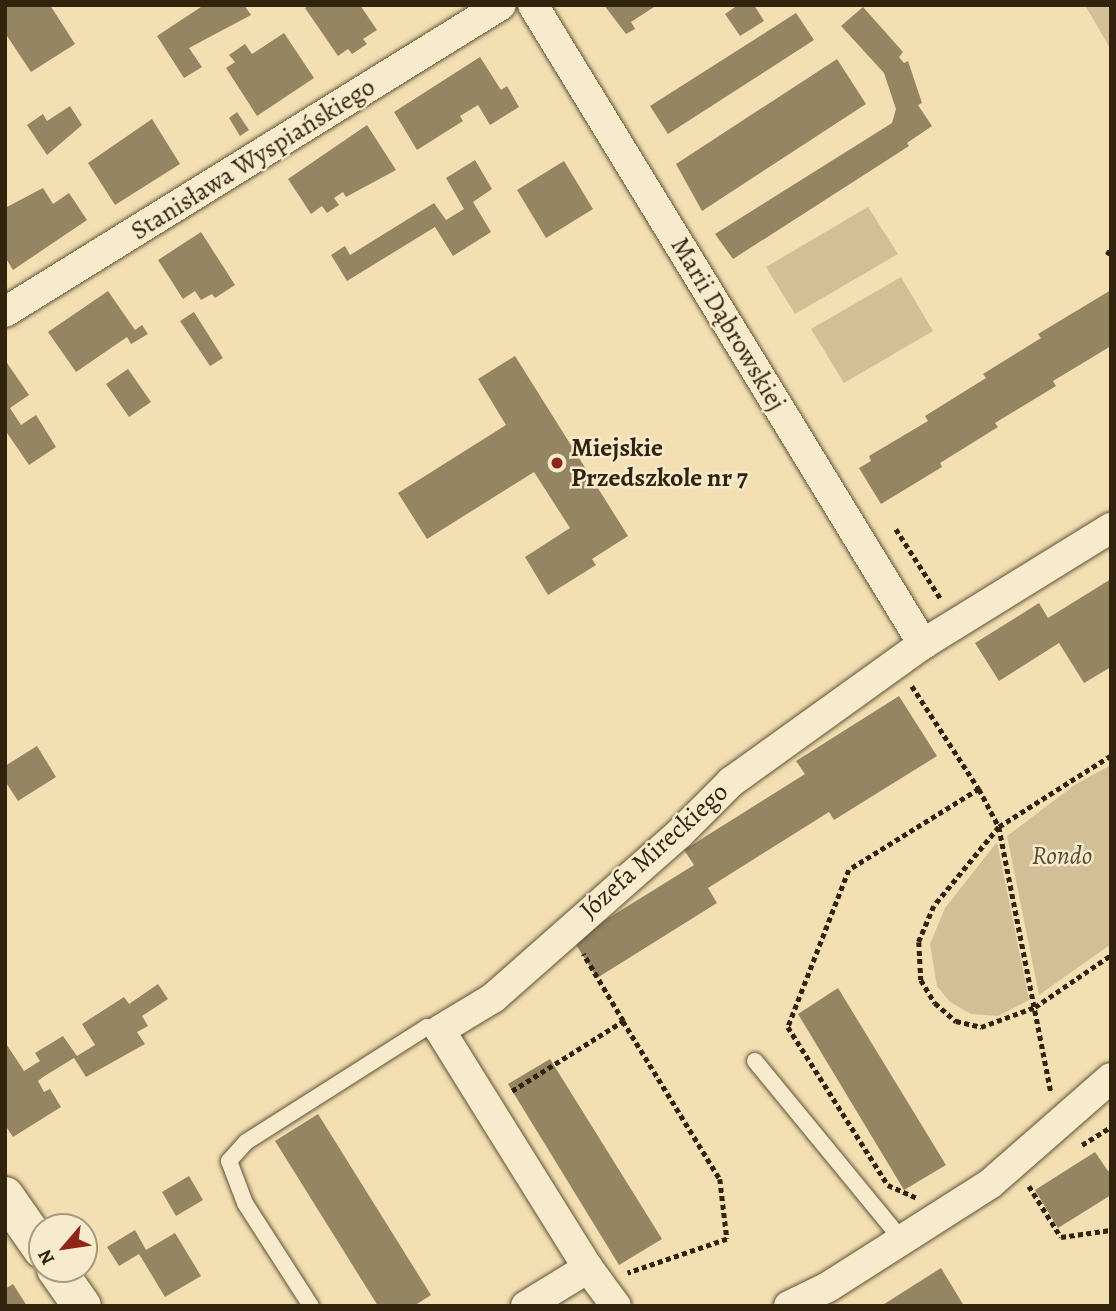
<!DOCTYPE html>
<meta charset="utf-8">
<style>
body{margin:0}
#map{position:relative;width:1116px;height:1311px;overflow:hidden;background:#f3dfb2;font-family:Alegreya,serif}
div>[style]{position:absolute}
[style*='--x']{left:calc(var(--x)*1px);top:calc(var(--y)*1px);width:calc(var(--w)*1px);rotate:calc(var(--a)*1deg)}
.green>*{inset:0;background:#d2bf96}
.building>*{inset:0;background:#968563}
.path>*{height:4.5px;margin-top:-2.25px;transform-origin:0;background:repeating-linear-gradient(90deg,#32230d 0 5px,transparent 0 8.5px)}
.roads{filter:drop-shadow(0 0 2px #625236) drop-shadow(0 0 2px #625236)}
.service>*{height:16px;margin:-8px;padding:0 8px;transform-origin:8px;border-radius:8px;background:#f7eacd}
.minor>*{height:30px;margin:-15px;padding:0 15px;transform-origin:15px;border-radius:15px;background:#f7eacd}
.tertiary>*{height:38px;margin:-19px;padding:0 19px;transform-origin:19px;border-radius:19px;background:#f7eacd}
.dots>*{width:19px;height:19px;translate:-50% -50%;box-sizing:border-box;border:4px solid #f7eacd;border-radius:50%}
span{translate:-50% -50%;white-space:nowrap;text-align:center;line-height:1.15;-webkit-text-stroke:5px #f7eacd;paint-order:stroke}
.street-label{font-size:26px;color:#32230d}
.poi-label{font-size:26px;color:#32230d;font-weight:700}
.left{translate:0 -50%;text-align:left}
.park-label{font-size:26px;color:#5a4a2f;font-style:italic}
.frame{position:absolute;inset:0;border:7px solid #32230d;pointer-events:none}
.north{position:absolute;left:28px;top:1213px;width:70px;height:70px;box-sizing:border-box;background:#f7eacd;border:2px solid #a89a80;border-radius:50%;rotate:241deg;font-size:19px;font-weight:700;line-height:28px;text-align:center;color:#32230d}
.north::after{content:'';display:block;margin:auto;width:24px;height:32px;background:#8f2418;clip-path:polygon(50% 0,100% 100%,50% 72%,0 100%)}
</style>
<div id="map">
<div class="green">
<div style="clip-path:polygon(1085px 5px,1111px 5px,1111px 50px)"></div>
<div style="clip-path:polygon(868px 207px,898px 254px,795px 314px,766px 267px)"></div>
<div style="clip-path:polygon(901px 277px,933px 331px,844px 383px,811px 329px)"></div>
<div style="clip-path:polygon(1111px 765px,1111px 944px,1039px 995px,1007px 836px,1076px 784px)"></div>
<div style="clip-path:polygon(997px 842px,1029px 1000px,998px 1016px,971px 1014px,950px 1002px,937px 986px,930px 944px,945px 908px)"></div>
</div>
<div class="building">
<div style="clip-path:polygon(5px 5px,50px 5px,75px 44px,31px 72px,5px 33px)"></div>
<div style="clip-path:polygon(204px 5px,244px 5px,251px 15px,189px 48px,202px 67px,184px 78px,157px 36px)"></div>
<div style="clip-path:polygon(309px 5px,360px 5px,377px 30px,363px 39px,367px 44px,352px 54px,348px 49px,338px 56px,305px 8px)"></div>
<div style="clip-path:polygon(604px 5px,657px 5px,631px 22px,635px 29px,626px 34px)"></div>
<div style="clip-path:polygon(738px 5px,754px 5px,764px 21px,740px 36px,725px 14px)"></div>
<div style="clip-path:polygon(863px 7px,903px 52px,899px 57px,904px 63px,908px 61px,922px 103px,918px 105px,932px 126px,907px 143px,909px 146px,733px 259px,715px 234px,892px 123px,896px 109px,884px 73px,841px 26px)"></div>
<div style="clip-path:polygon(796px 13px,814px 40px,668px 134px,650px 106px)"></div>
<div style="clip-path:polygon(284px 33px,314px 78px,257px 116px,226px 68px,235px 62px,229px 55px,245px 44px,252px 54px)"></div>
<div style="clip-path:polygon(480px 57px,501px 90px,507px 86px,519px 107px,490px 125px,478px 105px,460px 116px,463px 121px,417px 150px,394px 112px)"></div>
<div style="clip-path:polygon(837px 59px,866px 104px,702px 211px,676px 164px)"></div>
<div style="clip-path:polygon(70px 106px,82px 125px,47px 155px,27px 125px,43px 114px,47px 121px)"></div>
<div style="clip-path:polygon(237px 112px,249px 130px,240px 136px,229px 118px)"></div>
<div style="clip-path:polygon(152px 119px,180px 164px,115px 205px,88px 163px)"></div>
<div style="clip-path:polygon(367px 125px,396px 170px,346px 197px,343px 192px,334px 198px,339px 205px,327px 213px,322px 206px,311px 214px,288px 179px)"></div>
<div style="clip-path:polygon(475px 160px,492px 189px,473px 202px,491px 232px,453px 256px,435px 227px,347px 281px,331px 255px,345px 246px,350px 255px,434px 203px,446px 220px,464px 209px,446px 178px)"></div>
<div style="clip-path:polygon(564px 161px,593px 209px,546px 238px,517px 190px)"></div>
<div style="clip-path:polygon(43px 188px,53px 204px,69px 193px,87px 220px,13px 270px,5px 257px,5px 208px)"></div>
<div style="clip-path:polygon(201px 232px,235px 285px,215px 298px,212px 294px,201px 300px,195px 291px,183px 299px,158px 260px)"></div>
<div style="clip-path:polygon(1111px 290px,1111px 346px,1053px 381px,1056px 386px,995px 423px,998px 427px,940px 463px,942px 467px,881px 504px,859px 468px,871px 461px,869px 456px,928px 421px,925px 416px,986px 378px,983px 374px,1041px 338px,1038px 334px)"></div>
<div style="clip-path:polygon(108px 291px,135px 330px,142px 325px,148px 334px,131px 344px,127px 337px,76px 372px,48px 332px)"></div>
<div style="clip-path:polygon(194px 312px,223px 358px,210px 366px,180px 321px)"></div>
<div style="clip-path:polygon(515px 356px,628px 536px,592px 559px,596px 565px,548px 595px,525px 557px,570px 528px,534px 472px,427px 539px,398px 493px,506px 425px,478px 379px)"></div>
<div style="clip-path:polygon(5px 360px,29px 395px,10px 408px,21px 425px,36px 415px,56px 447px,29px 465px,5px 430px)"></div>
<div style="clip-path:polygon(128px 369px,151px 402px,129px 417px,106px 384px)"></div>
<div style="clip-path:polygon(1111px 579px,1111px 667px,1084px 683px,1059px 643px,999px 681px,975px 643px,1039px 603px,1048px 618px)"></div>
<div style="clip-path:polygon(899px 696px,937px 756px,834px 820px,829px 812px,708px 888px,717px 903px,597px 978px,573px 940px,694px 865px,684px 850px,805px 774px,796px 761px)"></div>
<div style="clip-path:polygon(37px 746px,56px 777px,18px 801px,5px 781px,5px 766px)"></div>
<div style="clip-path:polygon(158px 984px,168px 999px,142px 1016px,148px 1026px,137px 1032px,145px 1044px,86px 1077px,74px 1058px,43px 1077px,38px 1081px,44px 1092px,50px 1089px,61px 1107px,13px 1137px,5px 1125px,5px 1042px,24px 1071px,40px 1061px,35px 1053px,63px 1036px,77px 1056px,95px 1045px,82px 1024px,124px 997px,129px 1004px)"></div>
<div style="clip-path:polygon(838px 988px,946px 1165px,904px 1190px,798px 1014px)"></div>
<div style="clip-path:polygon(550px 1059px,662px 1239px,619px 1265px,508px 1084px)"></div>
<div style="clip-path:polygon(318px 1114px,431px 1295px,414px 1306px,378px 1306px,275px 1141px)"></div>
<div style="clip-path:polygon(1095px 1152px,1108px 1171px,1111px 1169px,1111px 1195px,1058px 1228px,1035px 1190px)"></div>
<div style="clip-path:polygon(189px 1176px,203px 1200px,176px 1216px,162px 1192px)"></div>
<div style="clip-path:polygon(135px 1230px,146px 1250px,175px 1233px,201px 1276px,165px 1297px,139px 1254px,119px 1266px,107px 1247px)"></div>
<div style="clip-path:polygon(941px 1268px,964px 1306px,881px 1306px)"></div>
<div style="clip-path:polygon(13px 1284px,27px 1306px,5px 1306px,5px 1289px)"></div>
</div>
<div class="path">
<div style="--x:1107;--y:255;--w:9;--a:-63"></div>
<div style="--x:896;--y:529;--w:83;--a:57.3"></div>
<div style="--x:912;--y:686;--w:123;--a:57"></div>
<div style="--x:979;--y:789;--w:153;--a:148.1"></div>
<div style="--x:849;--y:870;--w:168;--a:111.2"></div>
<div style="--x:788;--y:1027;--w:187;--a:57.7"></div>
<div style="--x:888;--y:1185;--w:32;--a:24"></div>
<div style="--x:1111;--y:756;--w:133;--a:147.6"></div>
<div style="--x:999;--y:827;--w:102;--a:129.4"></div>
<div style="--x:934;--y:906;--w:39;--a:113"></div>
<div style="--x:919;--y:942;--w:38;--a:87"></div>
<div style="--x:921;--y:980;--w:27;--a:59"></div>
<div style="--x:935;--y:1003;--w:28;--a:41"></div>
<div style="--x:956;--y:1021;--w:26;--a:13"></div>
<div style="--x:981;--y:1027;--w:58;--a:-20.3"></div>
<div style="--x:1035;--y:1007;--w:92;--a:-34.4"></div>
<div style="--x:979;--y:789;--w:43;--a:62.2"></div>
<div style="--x:999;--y:827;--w:271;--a:78.9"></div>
<div style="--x:623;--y:1021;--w:185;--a:58.5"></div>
<div style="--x:720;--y:1179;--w:60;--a:83.3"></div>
<div style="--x:727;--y:1239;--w:105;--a:161"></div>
<div style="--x:512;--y:1091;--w:131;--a:-32.2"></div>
<div style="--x:623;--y:1021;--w:78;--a:-120.8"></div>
<div style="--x:1082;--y:1145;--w:34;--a:-32"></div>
<div style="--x:1029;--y:1186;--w:60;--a:57.9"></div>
<div style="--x:1061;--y:1237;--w:50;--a:-8"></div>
</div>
<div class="roads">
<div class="service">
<div style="--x:755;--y:1061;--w:230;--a:50.6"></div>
<div style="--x:311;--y:1306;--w:122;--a:-122.7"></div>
<div style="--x:245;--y:1203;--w:45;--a:-110.9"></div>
<div style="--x:229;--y:1161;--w:25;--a:-48"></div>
<div style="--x:246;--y:1142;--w:214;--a:-32.4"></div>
<div style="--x:427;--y:1027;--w:13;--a:13"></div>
</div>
<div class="minor">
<div style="--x:533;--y:5;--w:749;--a:58.6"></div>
<div style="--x:5;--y:312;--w:583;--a:-31.76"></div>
<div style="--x:588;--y:1268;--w:280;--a:-121.9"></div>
<div style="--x:440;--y:1030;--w:62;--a:-31.1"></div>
<div style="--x:493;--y:998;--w:248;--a:-41.4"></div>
<div style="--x:679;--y:834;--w:74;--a:-45"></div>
<div style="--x:731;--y:782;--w:236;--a:-35.7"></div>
<div style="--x:923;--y:644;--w:221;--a:-31.7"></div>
<div style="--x:526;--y:1306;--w:73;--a:-31.5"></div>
<div style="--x:588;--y:1268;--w:47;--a:53.6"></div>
<div style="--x:789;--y:1306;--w:43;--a:-26"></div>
<div style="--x:828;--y:1287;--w:193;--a:-32.5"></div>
<div style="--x:991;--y:1183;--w:159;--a:-41.2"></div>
</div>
<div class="tertiary">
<div style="--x:5;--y:1196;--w:65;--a:55.1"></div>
<div style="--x:56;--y:1269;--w:45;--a:54.9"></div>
</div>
</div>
<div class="dots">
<div style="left:557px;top:463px;background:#8f2418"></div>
</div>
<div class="street-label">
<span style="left:253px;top:159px;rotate:-32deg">Stanisława Wyspiańskiego</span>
<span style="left:728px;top:324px;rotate:59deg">Marii Dąbrowskiej</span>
<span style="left:654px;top:851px;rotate:-42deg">Józefa Mireckiego</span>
</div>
<div class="poi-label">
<span class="left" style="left:571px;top:463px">Miejskie<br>Przedszkole nr 7</span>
</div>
<div class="park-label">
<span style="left:1062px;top:856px">Rondo</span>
</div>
<div class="frame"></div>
<div class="north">N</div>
</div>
